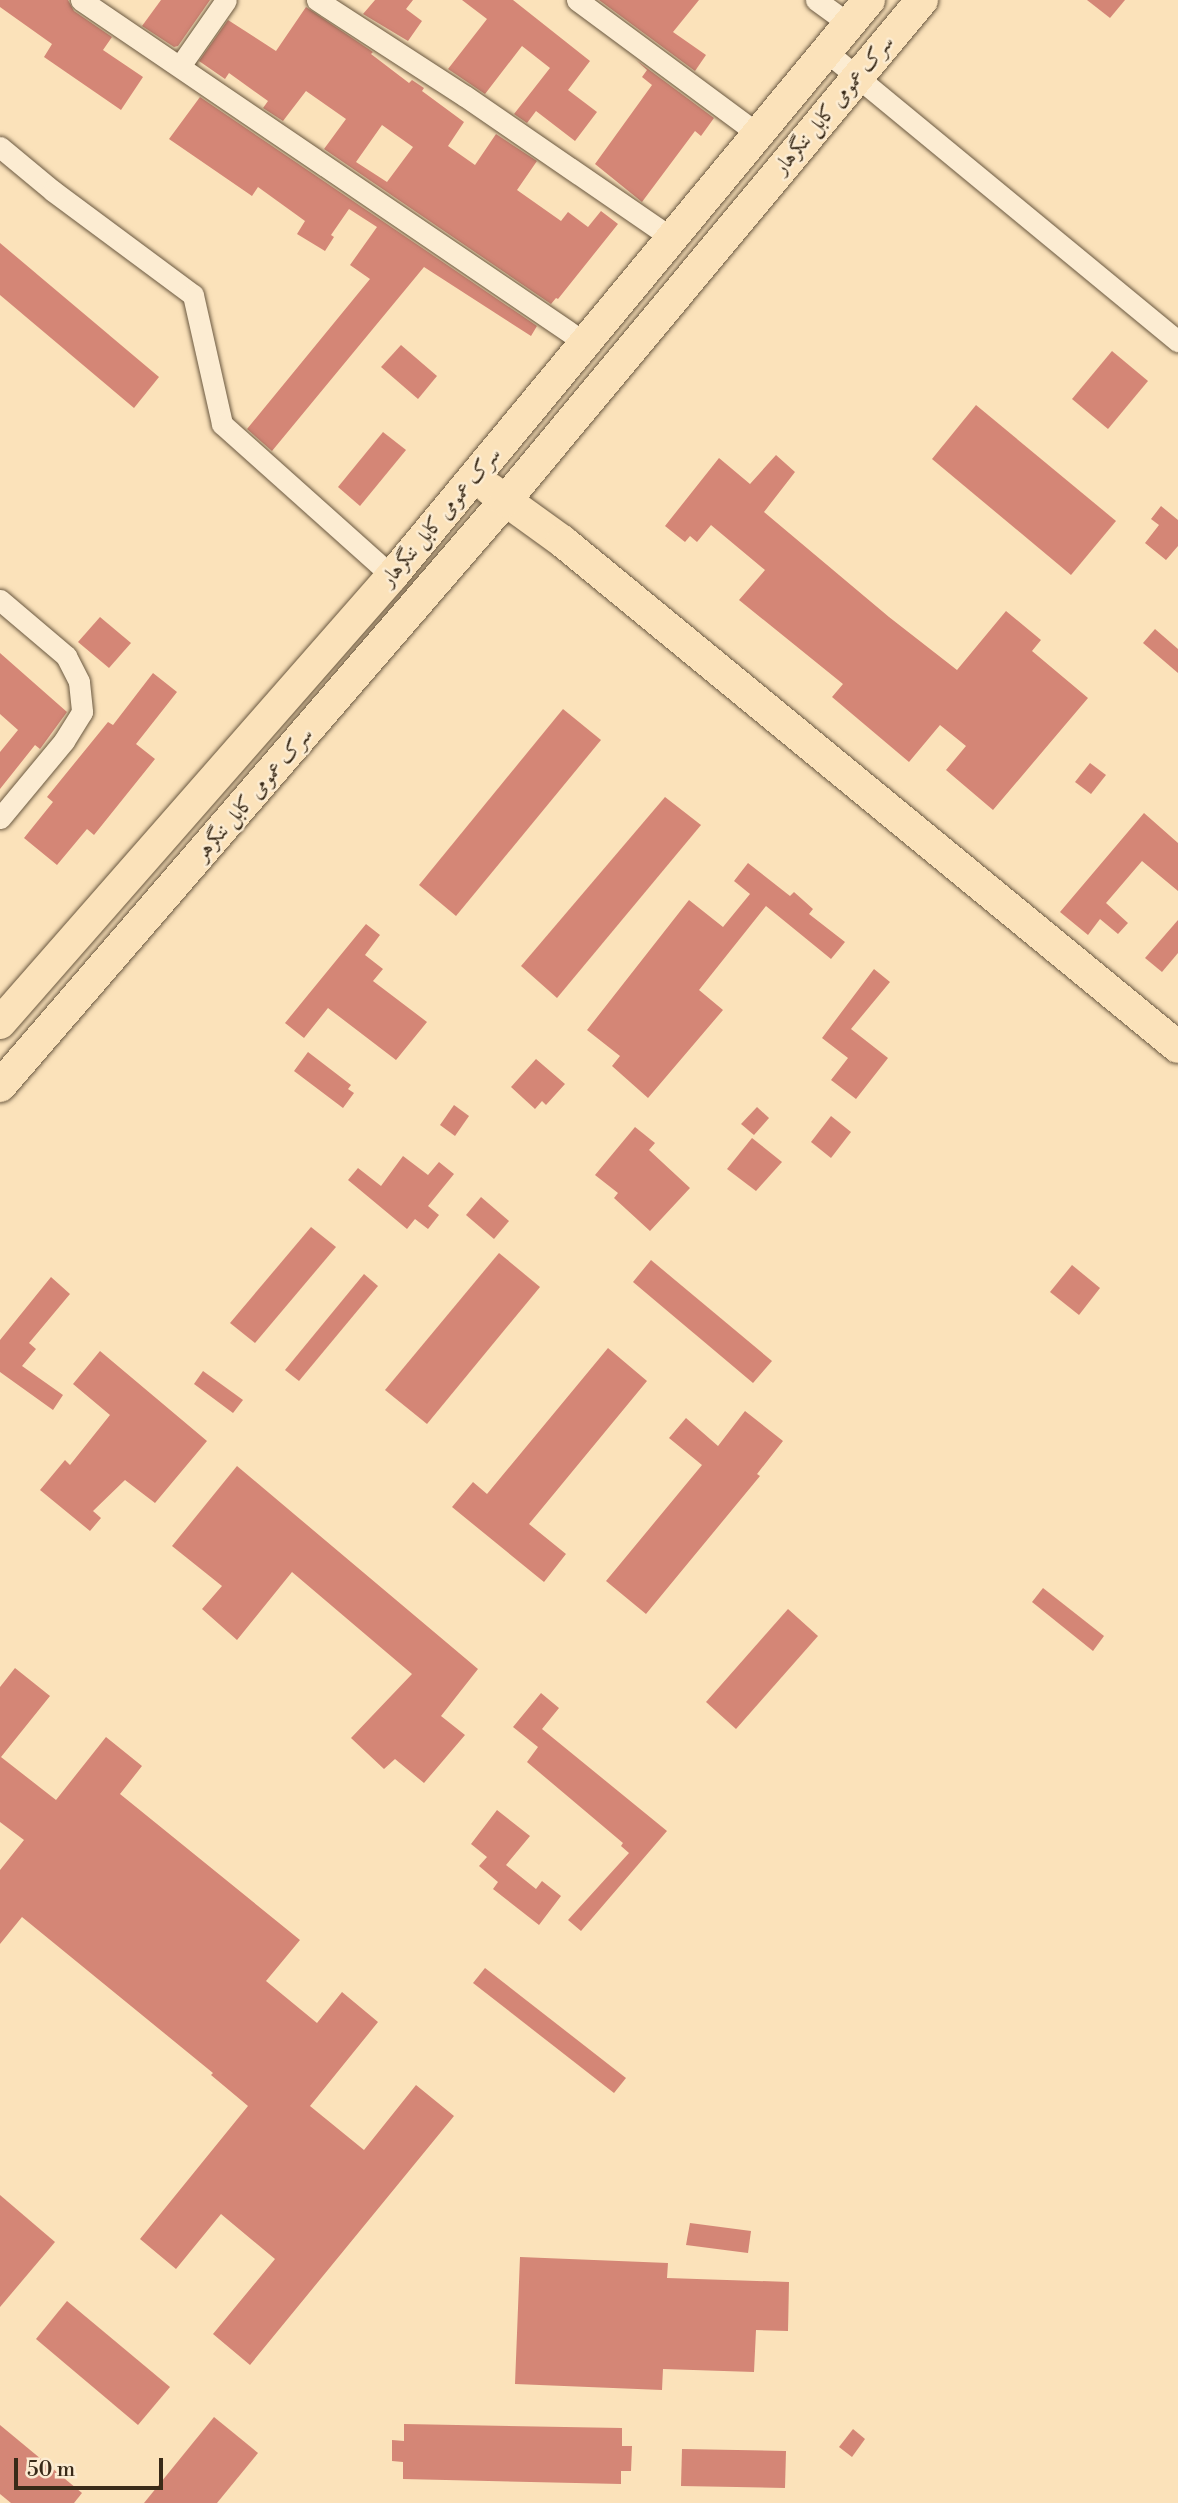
<!DOCTYPE html>
<meta charset="utf-8">
<style>
body{margin:0}
#map{position:relative;width:1178px;height:2503px;overflow:hidden;background:#fbe2ba;font-family:"Libre Bodoni",Amiri,serif}
div>[style]{position:absolute}
[style*='--x']{left:calc(var(--x)*1px);top:calc(var(--y)*1px);width:calc(var(--w)*1px);rotate:calc(var(--a)*1deg)}
.building>*{inset:0;background:#d48676}
.roads{filter:drop-shadow(0 0 2px #6a5840) drop-shadow(0 0 2px #6a5840)}
.minor>*{height:21px;margin:-10.5px;padding:0 10.5px;transform-origin:10.5px;border-radius:10.5px;background:#fcecd2}
.highway>*{height:32px;margin:-16px;padding:0 16px;transform-origin:16px;border-radius:16px;background:#fbe2ba}
span{translate:-50% -50%;white-space:nowrap;text-align:center;line-height:1.15;-webkit-text-stroke:5px #fcecd2;paint-order:stroke}
.street-label{font-size:21px;color:#392a18}
.scale{position:absolute;left:14px;top:2458px;width:149px;height:32px;box-sizing:border-box;border:4px solid #392a18;border-top:0;padding-left:9px;font-size:21px;line-height:24px;white-space:nowrap;color:#392a18;-webkit-text-stroke:5px #fcecd2;paint-order:stroke}
</style>
<div id="map">
<div class="building">
<div style="clip-path:polygon(0 0,68px 0,74px 11px,112px 37px,103px 50px,143px 77px,121px 110px,44px 57px,52px 44px,0 7px)"></div>
<div style="clip-path:polygon(161px 0,210px 0,178px 46px,174px 47px,142px 26px)"></div>
<div style="clip-path:polygon(375px 0,413px 0,406px 9px,422px 21px,408px 41px,363px 14px)"></div>
<div style="clip-path:polygon(462px 0,513px 0,590px 61px,568px 90px,597px 112px,575px 141px,536px 111px,527px 123px,514px 114px,550px 68px,522px 46px,485px 94px,448px 69px,487px 19px)"></div>
<div style="clip-path:polygon(599px 0,699px 0,673px 32px,706px 55px,695px 71px)"></div>
<div style="clip-path:polygon(1087px 0,1125px 0,1110px 18px)"></div>
<div style="clip-path:polygon(evenodd,306px 7px,373px 52px,371px 54px,409px 83px,412px 80px,424px 88px,422px 91px,464px 122px,448px 146px,475px 165px,496px 134px,537px 161px,517px 190px,561px 221px,568px 212px,588px 227px,601px 211px,618px 224px,558px 299px,556px 298px,551px 304px,324px 149px,346px 119px,306px 91px,283px 121px,263px 108px,268px 101px,229px 73px,225px 79px,199px 61px,228px 20px,276px 51px,306px 7px,382px 125px,413px 147px,387px 182px,356px 162px,382px 125px)"></div>
<div style="clip-path:polygon(636px 60px,714px 118px,701px 136px,695px 131px,642px 202px,595px 164px,652px 85px,642px 77px,647px 70px)"></div>
<div style="clip-path:polygon(200px 97px,537px 326px,531px 336px,424px 267px,272px 451px,247px 429px,370px 279px,350px 265px,377px 227px,349px 209px,331px 235px,334px 237px,325px 251px,297px 234px,305px 221px,258px 187px,252px 196px,169px 139px)"></div>
<div style="clip-path:polygon(0 243px,159px 377px,134px 408px,0 295px)"></div>
<div style="clip-path:polygon(401px 345px,437px 376px,418px 399px,381px 367px)"></div>
<div style="clip-path:polygon(1112px 351px,1148px 381px,1108px 429px,1072px 399px)"></div>
<div style="clip-path:polygon(976px 405px,1116px 521px,1071px 575px,932px 459px)"></div>
<div style="clip-path:polygon(383px 432px,406px 450px,360px 506px,338px 487px)"></div>
<div style="clip-path:polygon(776px 455px,795px 472px,764px 512px,889px 617px,957px 670px,1006px 611px,1041px 640px,1032px 651px,1088px 698px,993px 810px,946px 770px,966px 746px,940px 725px,909px 762px,832px 697px,843px 684px,739px 600px,765px 570px,711px 525px,697px 542px,690px 536px,685px 542px,665px 526px,719px 458px,750px 484px)"></div>
<div style="clip-path:polygon(1161px 506px,1178px 520px,1178px 546px,1166px 560px,1145px 543px,1159px 525px,1151px 519px)"></div>
<div style="clip-path:polygon(100px 617px,131px 643px,109px 668px,78px 642px)"></div>
<div style="clip-path:polygon(1155px 629px,1178px 649px,1178px 673px,1143px 643px)"></div>
<div style="clip-path:polygon(0 653px,67px 712px,40px 749px,35px 745px,0 789px,0 752px,18px 730px,0 714px)"></div>
<div style="clip-path:polygon(153px 673px,177px 692px,136px 744px,155px 759px,94px 835px,87px 829px,57px 865px,24px 838px,53px 802px,47px 797px,108px 722px,113px 725px)"></div>
<div style="clip-path:polygon(563px 709px,601px 740px,456px 916px,419px 885px)"></div>
<div style="clip-path:polygon(1090px 763px,1106px 775px,1091px 794px,1075px 782px)"></div>
<div style="clip-path:polygon(665px 797px,701px 825px,557px 998px,521px 966px)"></div>
<div style="clip-path:polygon(1144px 813px,1178px 843px,1178px 891px,1142px 861px,1106px 903px,1128px 923px,1118px 934px,1100px 919px,1088px 935px,1060px 912px)"></div>
<div style="clip-path:polygon(748px 863px,790px 896px,794px 892px,813px 909px,809px 914px,845px 942px,831px 959px,766px 906px,699px 990px,723px 1010px,648px 1098px,612px 1066px,620px 1056px,587px 1030px,689px 900px,723px 927px,750px 894px,734px 881px)"></div>
<div style="clip-path:polygon(1178px 920px,1178px 953px,1162px 972px,1145px 958px)"></div>
<div style="clip-path:polygon(366px 924px,380px 935px,365px 955px,383px 969px,373px 981px,427px 1022px,396px 1060px,328px 1008px,304px 1038px,285px 1023px)"></div>
<div style="clip-path:polygon(874px 969px,890px 982px,851px 1029px,888px 1058px,856px 1099px,831px 1080px,848px 1058px,822px 1038px)"></div>
<div style="clip-path:polygon(308px 1052px,351px 1085px,348px 1089px,354px 1093px,343px 1108px,294px 1071px)"></div>
<div style="clip-path:polygon(536px 1059px,565px 1084px,546px 1105px,542px 1101px,535px 1109px,511px 1087px)"></div>
<div style="clip-path:polygon(454px 1105px,469px 1116px,455px 1136px,440px 1125px)"></div>
<div style="clip-path:polygon(757px 1107px,769px 1118px,754px 1135px,741px 1124px)"></div>
<div style="clip-path:polygon(831px 1116px,851px 1132px,831px 1158px,811px 1142px)"></div>
<div style="clip-path:polygon(635px 1127px,655px 1143px,649px 1150px,690px 1188px,650px 1231px,614px 1198px,618px 1193px,595px 1175px)"></div>
<div style="clip-path:polygon(752px 1138px,782px 1162px,756px 1191px,727px 1169px)"></div>
<div style="clip-path:polygon(403px 1156px,428px 1175px,439px 1162px,454px 1174px,428px 1206px,439px 1215px,428px 1229px,415px 1219px,407px 1229px,348px 1180px,358px 1168px,381px 1186px)"></div>
<div style="clip-path:polygon(481px 1197px,509px 1221px,494px 1239px,466px 1215px)"></div>
<div style="clip-path:polygon(311px 1227px,336px 1247px,255px 1343px,230px 1323px)"></div>
<div style="clip-path:polygon(499px 1253px,540px 1287px,427px 1424px,385px 1390px)"></div>
<div style="clip-path:polygon(651px 1260px,772px 1361px,753px 1383px,633px 1282px)"></div>
<div style="clip-path:polygon(1072px 1265px,1100px 1288px,1079px 1315px,1050px 1292px)"></div>
<div style="clip-path:polygon(364px 1274px,378px 1286px,299px 1381px,285px 1370px)"></div>
<div style="clip-path:polygon(51px 1277px,70px 1294px,29px 1343px,36px 1349px,22px 1366px,63px 1395px,53px 1410px,0 1372px,0 1340px)"></div>
<div style="clip-path:polygon(608px 1348px,647px 1381px,529px 1524px,566px 1554px,544px 1582px,452px 1507px,473px 1482px,487px 1494px)"></div>
<div style="clip-path:polygon(100px 1351px,207px 1441px,155px 1503px,125px 1480px,93px 1511px,101px 1518px,90px 1531px,40px 1490px,65px 1460px,70px 1465px,110px 1415px,73px 1384px)"></div>
<div style="clip-path:polygon(203px 1371px,243px 1400px,233px 1413px,194px 1384px)"></div>
<div style="clip-path:polygon(745px 1411px,783px 1441px,757px 1474px,760px 1476px,646px 1614px,606px 1581px,702px 1465px,669px 1438px,686px 1418px,718px 1446px)"></div>
<div style="clip-path:polygon(237px 1466px,478px 1669px,441px 1716px,465px 1735px,424px 1783px,395px 1759px,384px 1769px,351px 1738px,412px 1674px,292px 1572px,237px 1640px,202px 1609px,222px 1586px,172px 1546px)"></div>
<div style="clip-path:polygon(1043px 1588px,1104px 1636px,1093px 1651px,1032px 1602px)"></div>
<div style="clip-path:polygon(788px 1609px,818px 1636px,736px 1729px,706px 1702px)"></div>
<div style="clip-path:polygon(15px 1668px,50px 1696px,1px 1757px,56px 1800px,106px 1737px,142px 1766px,120px 1794px,300px 1940px,266px 1981px,317px 2023px,342px 1992px,378px 2022px,310px 2106px,364px 2150px,416px 2085px,454px 2116px,250px 2365px,213px 2334px,275px 2259px,221px 2214px,176px 2269px,140px 2239px,248px 2106px,211px 2075px,213px 2073px,22px 1917px,0 1944px,0 1870px,24px 1840px,0 1822px,0 1687px)"></div>
<div style="clip-path:polygon(541px 1693px,559px 1708px,542px 1729px,667px 1831px,581px 1931px,568px 1920px,629px 1853px,621px 1846px,623px 1843px,527px 1762px,538px 1747px,513px 1727px)"></div>
<div style="clip-path:polygon(497px 1810px,530px 1836px,506px 1865px,536px 1889px,542px 1881px,561px 1896px,539px 1925px,493px 1889px,498px 1882px,479px 1866px,487px 1857px,471px 1844px)"></div>
<div style="clip-path:polygon(485px 1968px,626px 2078px,614px 2093px,473px 1983px)"></div>
<div style="clip-path:polygon(0 2195px,55px 2242px,0 2307px)"></div>
<div style="clip-path:polygon(690px 2223px,751px 2231px,748px 2253px,686px 2245px)"></div>
<div style="clip-path:polygon(520px 2257px,668px 2263px,667px 2278px,789px 2282px,788px 2331px,756px 2330px,754px 2372px,663px 2369px,662px 2390px,515px 2384px)"></div>
<div style="clip-path:polygon(67px 2301px,170px 2387px,138px 2425px,36px 2339px)"></div>
<div style="clip-path:polygon(214px 2417px,258px 2453px,217px 2503px,144px 2503px)"></div>
<div style="clip-path:polygon(404px 2424px,622px 2428px,622px 2446px,632px 2446px,631px 2471px,621px 2471px,621px 2484px,403px 2479px,403px 2462px,392px 2461px,392px 2440px,404px 2441px)"></div>
<div style="clip-path:polygon(0 2425px,82px 2493px,74px 2503px,11px 2503px,0 2494px)"></div>
<div style="clip-path:polygon(853px 2429px,865px 2439px,852px 2457px,839px 2447px)"></div>
<div style="clip-path:polygon(682px 2449px,786px 2451px,785px 2488px,681px 2486px)"></div>
</div>
<div class="roads">
<div class="minor">
<div style="--x:81;--y:0;--w:612;--a:34.21"></div>
<div style="--x:317;--y:0;--w:176;--a:33"></div>
<div style="--x:465;--y:96;--w:252;--a:34.5"></div>
<div style="--x:577;--y:0;--w:224;--a:36.5"></div>
<div style="--x:816;--y:0;--w:39;--a:36"></div>
<div style="--x:827;--y:52;--w:455;--a:39.5"></div>
<div style="--x:180;--y:66;--w:80;--a:-55.1"></div>
<div style="--x:0;--y:147;--w:69;--a:39.7"></div>
<div style="--x:53;--y:191;--w:174;--a:36.6"></div>
<div style="--x:193;--y:295;--w:132;--a:77.3"></div>
<div style="--x:222;--y:424;--w:228;--a:41.8"></div>
<div style="--x:0;--y:600;--w:87;--a:40.3"></div>
<div style="--x:66;--y:656;--w:29;--a:63"></div>
<div style="--x:79;--y:682;--w:30;--a:84"></div>
<div style="--x:82;--y:712;--w:34;--a:122"></div>
<div style="--x:64;--y:741;--w:100;--a:129.7"></div>
</div>
<div class="highway">
<div style="--x:490;--y:489;--w:89;--a:35.8"></div>
<div style="--x:562;--y:541;--w:797;--a:39.4"></div>
<div style="--x:0;--y:1023;--w:595;--a:-48.75"></div>
<div style="--x:392;--y:576;--w:748;--a:-50.37"></div>
<div style="--x:0;--y:1086;--w:773;--a:-49.2"></div>
<div style="--x:505;--y:501;--w:652;--a:-50.23"></div>
</div>
</div>
<div class="street-label">
<span style="left:834px;top:105px;rotate:-50deg">سرک عمومی کابل ننگرهار</span>
<span style="left:441px;top:517px;rotate:-50deg">سرک عمومی کابل ننگرهار</span>
<span style="left:254px;top:794px;rotate:-49deg">سرک عمومی کابل ننگرهر</span>
</div>
<div class="scale">50 m</div>
</div>
